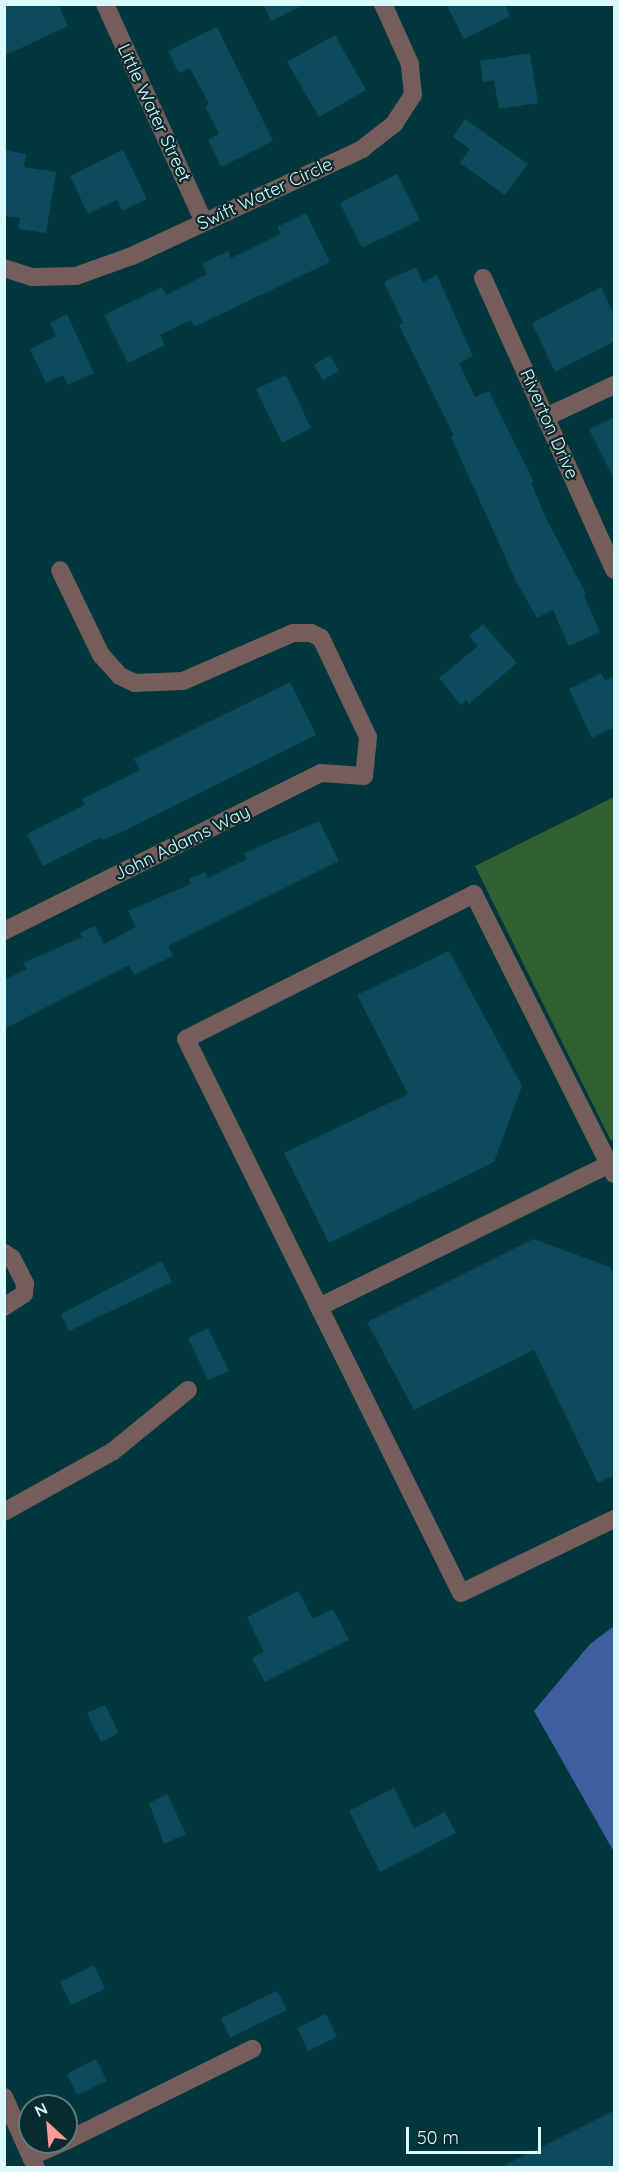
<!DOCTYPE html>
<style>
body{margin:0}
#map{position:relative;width:619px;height:2172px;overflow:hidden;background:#00373c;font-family:Quicksand,sans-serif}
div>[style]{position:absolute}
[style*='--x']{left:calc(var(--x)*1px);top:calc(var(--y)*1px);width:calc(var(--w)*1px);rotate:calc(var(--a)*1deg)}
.green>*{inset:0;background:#326033}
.water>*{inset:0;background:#3f5e9f}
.building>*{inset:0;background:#0b4a5d}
.minor>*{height:18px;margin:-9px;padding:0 9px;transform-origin:9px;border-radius:9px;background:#745d5b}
span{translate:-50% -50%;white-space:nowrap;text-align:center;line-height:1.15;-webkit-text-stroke:4.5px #082b2e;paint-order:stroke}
.street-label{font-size:18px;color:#d9f9fc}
.frame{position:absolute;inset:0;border:6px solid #d9f9fc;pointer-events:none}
.north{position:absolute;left:18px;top:2094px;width:60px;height:60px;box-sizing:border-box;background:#082b2e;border:2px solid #5c7d80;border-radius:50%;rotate:334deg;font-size:16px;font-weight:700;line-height:24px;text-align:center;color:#d9f9fc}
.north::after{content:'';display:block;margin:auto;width:21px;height:27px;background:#f59c96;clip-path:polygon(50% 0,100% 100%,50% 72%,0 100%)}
.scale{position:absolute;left:406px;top:2127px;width:135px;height:27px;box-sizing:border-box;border:3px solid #d9f9fc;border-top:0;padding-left:8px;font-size:18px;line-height:21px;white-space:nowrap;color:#d9f9fc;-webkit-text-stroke:4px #082b2e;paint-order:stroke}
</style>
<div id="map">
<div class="green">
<div style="clip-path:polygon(614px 797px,614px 1139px,611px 1141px,475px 866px)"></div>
</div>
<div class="water">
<div style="clip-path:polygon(614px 1626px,614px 1852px,534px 1711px,590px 1644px)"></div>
</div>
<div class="building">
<div style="clip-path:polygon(4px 4px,58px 4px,68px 26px,4px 56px)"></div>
<div style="clip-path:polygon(263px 4px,305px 4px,271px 21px)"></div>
<div style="clip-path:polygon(446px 4px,505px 4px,510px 16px,464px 39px)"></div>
<div style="clip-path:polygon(217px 27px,273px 141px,221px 167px,208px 140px,219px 134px,205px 106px,209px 104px,190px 68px,179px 73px,168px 51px)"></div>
<div style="clip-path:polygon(335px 35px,366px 90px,319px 117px,287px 62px)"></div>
<div style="clip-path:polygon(530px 53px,538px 103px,499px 109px,494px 80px,483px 82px,480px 61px)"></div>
<div style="clip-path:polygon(465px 119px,528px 164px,505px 195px,460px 163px,470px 149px,453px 137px)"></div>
<div style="clip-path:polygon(4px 150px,26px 154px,24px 167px,56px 172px,46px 233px,18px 229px,20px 218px,4px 216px)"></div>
<div style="clip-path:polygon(123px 150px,147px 199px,122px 211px,117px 200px,88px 214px,70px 176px)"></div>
<div style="clip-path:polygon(397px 174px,420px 220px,362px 248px,340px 203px)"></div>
<div style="clip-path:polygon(306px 213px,330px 262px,194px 327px,191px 320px,160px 335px,165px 345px,128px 363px,104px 315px,162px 287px,166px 295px,207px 274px,202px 264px,228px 251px,231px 258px,281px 234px,277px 227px)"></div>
<div style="clip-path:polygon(416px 267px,423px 282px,437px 275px,473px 356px,459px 363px,475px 397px,489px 391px,534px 482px,531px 483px,546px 518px,586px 594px,584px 596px,600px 632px,569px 646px,553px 610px,537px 618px,516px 581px,451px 437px,454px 436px,399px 325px,403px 323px,384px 282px)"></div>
<div style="clip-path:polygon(601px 287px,615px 316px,615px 341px,555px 372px,532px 323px)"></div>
<div style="clip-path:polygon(67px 314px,94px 373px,68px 385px,63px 375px,46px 383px,30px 349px,56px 336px,50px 323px)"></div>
<div style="clip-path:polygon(330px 355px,339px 371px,323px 380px,314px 365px)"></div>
<div style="clip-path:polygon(286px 375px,311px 428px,282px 443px,256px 389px)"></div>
<div style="clip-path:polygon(615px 417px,615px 481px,589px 429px)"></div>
<div style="clip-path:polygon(483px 624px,517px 663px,469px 704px,466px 700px,461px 705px,439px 678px,478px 646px,469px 636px)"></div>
<div style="clip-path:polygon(601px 673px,605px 681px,615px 676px,615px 727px,592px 738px,569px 689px)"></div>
<div style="clip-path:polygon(290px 682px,316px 735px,124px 831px,103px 840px,101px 837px,43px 866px,27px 834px,85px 805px,82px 799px,140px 770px,134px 759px)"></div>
<div style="clip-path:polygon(319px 821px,339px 861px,168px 946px,173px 956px,134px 975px,129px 965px,4px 1029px,4px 980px,27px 969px,23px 963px,82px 937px,80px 933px,95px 926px,104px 944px,136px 927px,128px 911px,191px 884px,189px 879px,205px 872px,208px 878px,247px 859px,244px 853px)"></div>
<div style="clip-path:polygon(449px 951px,522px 1086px,494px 1162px,329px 1243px,284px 1153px,408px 1094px,357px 995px)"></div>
<div style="clip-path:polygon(533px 1239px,610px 1267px,615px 1277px,615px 1475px,598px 1483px,534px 1350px,414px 1410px,367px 1322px)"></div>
<div style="clip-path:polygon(162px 1261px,172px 1282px,69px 1331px,61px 1314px)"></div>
<div style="clip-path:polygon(208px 1328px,229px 1371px,208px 1380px,188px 1338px)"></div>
<div style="clip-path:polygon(298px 1591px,313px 1619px,333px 1609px,349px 1640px,265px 1682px,252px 1658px,264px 1652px,247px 1617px)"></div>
<div style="clip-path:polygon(105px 1705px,119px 1733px,101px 1742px,87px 1713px)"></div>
<div style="clip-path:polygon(394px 1788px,414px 1828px,445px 1812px,456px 1833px,380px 1872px,349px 1811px)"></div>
<div style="clip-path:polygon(167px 1794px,186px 1834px,164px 1844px,149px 1803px)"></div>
<div style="clip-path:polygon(94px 1965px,105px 1989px,71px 2005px,60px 1982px)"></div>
<div style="clip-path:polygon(277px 1991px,287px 2010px,230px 2038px,221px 2018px)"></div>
<div style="clip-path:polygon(326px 2014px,337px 2037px,308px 2051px,297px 2028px)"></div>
<div style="clip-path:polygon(96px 2059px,107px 2081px,77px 2095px,67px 2074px)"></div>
<div style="clip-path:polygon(615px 2110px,615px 2168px,499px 2168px)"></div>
</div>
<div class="minor">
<div style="--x:105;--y:4;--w:239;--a:65.6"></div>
<div style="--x:4;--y:268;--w:29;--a:18"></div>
<div style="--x:32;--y:277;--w:44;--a:-1.3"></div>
<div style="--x:76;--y:276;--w:59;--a:-19.7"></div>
<div style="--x:132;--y:256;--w:254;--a:-24.9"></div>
<div style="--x:362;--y:149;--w:41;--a:-38"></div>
<div style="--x:394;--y:124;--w:35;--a:-57"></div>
<div style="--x:413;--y:95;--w:31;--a:-96"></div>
<div style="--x:410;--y:64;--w:66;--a:-114.2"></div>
<div style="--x:483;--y:278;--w:320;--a:65.8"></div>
<div style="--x:546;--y:417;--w:75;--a:-25.2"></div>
<div style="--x:4;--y:931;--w:354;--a:-26.5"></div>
<div style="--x:321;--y:773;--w:43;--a:4"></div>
<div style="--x:364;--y:776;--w:39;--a:-84"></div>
<div style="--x:368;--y:737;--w:110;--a:-115.4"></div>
<div style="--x:321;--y:638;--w:11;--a:-153"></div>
<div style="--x:311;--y:633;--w:18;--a:180"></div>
<div style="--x:293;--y:633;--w:120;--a:156.4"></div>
<div style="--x:183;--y:681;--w:48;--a:177.6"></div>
<div style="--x:135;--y:683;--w:17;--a:-155"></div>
<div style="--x:120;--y:676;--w:28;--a:-132"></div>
<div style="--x:101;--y:655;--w:94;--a:-115.8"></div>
<div style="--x:614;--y:1161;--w:6;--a:149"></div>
<div style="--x:609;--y:1164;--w:302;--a:-116.6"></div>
<div style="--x:474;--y:894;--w:322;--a:153.3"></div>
<div style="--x:186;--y:1039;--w:618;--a:63.6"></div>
<div style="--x:461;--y:1593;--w:170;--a:-25.8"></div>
<div style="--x:4;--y:1253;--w:9;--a:32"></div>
<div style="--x:12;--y:1258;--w:29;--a:63"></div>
<div style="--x:25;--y:1284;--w:10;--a:96"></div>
<div style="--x:24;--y:1294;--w:24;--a:147"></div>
<div style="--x:319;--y:1307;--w:323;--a:-26.2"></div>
<div style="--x:609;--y:1164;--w:11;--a:63"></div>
<div style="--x:4;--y:1512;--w:124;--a:-29.1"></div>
<div style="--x:112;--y:1452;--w:98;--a:-39.2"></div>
<div style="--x:4;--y:2097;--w:78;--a:65.7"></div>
<div style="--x:66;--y:2141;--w:208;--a:-26.3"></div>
<div style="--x:32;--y:2156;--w:34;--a:-24"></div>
</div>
<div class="street-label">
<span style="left:154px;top:113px;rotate:65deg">Little Water Street</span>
<span style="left:265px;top:194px;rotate:-25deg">Swift Water Circle</span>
<span style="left:549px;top:424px;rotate:66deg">Riverton Drive</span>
<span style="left:182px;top:843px;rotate:-26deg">John Adams Way</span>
</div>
<div class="frame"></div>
<div class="north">N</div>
<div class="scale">50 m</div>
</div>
